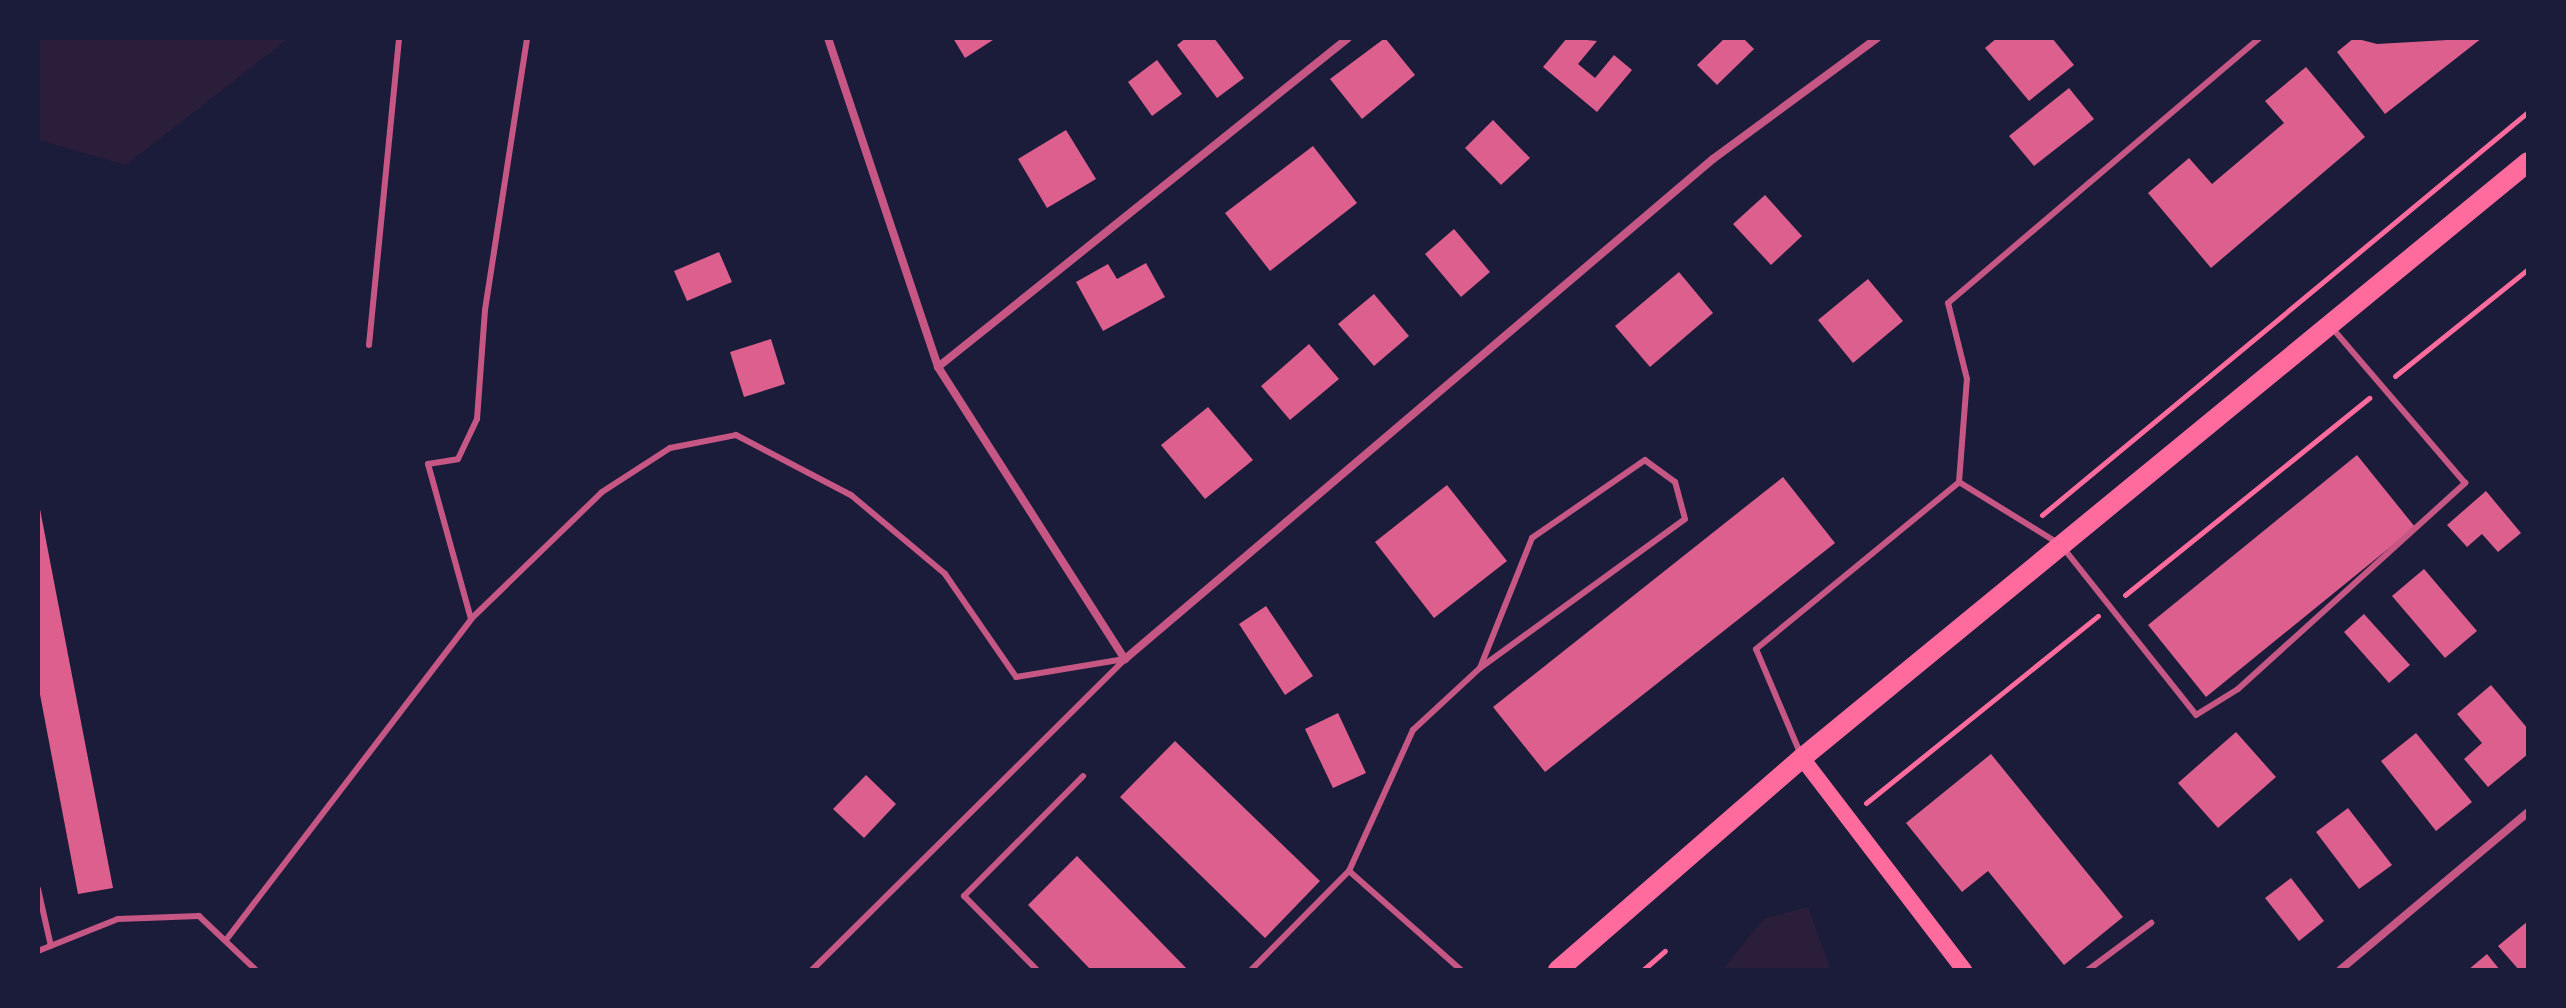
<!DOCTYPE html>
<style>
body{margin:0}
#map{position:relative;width:2566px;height:1008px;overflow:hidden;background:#1b1b3a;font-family:"PT Serif",serif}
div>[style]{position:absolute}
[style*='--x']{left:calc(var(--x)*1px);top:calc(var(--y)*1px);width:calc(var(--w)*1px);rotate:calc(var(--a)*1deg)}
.green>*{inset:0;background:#2a1e3b}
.building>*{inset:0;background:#dd5f8e}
.path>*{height:5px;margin:-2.5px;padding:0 2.5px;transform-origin:2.5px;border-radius:2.5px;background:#ff6b9d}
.service>*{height:6px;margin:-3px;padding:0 3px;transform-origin:3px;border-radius:3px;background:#c65784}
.minor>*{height:8px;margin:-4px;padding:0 4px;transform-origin:4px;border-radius:4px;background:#c65784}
.secondary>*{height:16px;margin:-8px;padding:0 8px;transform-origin:8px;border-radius:8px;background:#ff6b9d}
.primary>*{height:20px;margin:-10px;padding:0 10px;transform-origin:10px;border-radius:10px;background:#ff6b9d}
span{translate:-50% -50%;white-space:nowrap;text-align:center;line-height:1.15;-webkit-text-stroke:8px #1b1b3a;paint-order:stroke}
.frame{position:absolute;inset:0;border:40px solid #1b1b3a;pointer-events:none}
</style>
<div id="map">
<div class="green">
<div style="clip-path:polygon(38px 38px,289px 38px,126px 165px,38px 140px)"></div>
<div style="clip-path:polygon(1808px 907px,1831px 970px,1722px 970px,1765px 918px)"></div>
</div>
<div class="building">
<div style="clip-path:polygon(953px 38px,996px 38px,965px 58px)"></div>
<div style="clip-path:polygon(1186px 38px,1214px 38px,1244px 78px,1217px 98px,1177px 45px)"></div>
<div style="clip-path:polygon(1385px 38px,1415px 75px,1362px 119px,1330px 79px)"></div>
<div style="clip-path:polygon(1567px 38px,1597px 41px,1578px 64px,1595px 78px,1614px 55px,1632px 70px,1597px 112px,1543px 67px)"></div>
<div style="clip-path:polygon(1725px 38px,1743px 38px,1754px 49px,1717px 85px,1697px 65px)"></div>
<div style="clip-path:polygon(1997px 38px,2052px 38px,2074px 65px,2029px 101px,1985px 48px)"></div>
<div style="clip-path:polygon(2354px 38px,2377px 44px,2482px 38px,2385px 114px,2337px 52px)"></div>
<div style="clip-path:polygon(1157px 60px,1182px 94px,1152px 116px,1128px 82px)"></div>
<div style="clip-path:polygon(2306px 67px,2365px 137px,2211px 268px,2148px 193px,2189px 158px,2212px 184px,2284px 123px,2265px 101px)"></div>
<div style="clip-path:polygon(2069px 88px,2094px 119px,2034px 166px,2009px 136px)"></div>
<div style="clip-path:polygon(1493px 120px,1530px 158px,1501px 185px,1465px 148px)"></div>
<div style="clip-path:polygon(1066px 130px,1096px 179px,1047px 208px,1018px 159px)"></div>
<div style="clip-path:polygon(1313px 146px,1357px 203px,1270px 271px,1225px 213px)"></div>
<div style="clip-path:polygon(1765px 195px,1802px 236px,1771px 265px,1733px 224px)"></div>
<div style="clip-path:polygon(1454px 229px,1490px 272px,1461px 297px,1425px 254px)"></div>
<div style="clip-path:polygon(719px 252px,732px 282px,687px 301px,674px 271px)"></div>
<div style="clip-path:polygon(1146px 263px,1165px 297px,1103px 331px,1076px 282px,1108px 264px,1117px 279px)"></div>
<div style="clip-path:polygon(1679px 272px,1713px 313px,1650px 367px,1615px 326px)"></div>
<div style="clip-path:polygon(1868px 279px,1903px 321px,1853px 363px,1818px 320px)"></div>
<div style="clip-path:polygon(1374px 294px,1409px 336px,1374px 366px,1338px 324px)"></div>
<div style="clip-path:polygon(771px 339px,785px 384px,744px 397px,730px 352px)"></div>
<div style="clip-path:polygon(1309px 344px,1339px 379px,1290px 420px,1261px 386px)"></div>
<div style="clip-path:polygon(1208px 407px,1253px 460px,1205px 499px,1161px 445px)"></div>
<div style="clip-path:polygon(2357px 455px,2415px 527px,2206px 697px,2148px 625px)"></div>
<div style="clip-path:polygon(1783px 477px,1835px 543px,1545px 772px,1493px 707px)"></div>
<div style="clip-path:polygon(1447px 485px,1507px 561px,1434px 618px,1375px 542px)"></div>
<div style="clip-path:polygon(2486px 491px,2521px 533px,2498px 552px,2482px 534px,2467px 547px,2447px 525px)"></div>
<div style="clip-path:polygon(39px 504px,113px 888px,78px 894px,38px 684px)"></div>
<div style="clip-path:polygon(2424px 569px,2477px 631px,2445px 658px,2392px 596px)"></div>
<div style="clip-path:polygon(1266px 606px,1313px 676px,1285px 695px,1239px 624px)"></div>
<div style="clip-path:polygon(2364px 614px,2410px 665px,2389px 683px,2344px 632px)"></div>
<div style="clip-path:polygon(2491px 685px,2528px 729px,2528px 754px,2488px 787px,2464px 759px,2482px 743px,2457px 714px)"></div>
<div style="clip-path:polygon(1338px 713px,1366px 773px,1333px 788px,1305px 729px)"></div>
<div style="clip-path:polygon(2236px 732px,2276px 777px,2218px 828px,2178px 783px)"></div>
<div style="clip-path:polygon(2416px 733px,2472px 802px,2436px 831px,2381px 761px)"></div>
<div style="clip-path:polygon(1175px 741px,1320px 881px,1265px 938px,1120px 797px)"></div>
<div style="clip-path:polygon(1991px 754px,2123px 917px,2064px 965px,1988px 871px,1962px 892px,1906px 823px)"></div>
<div style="clip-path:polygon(866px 775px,896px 804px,864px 838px,833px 809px)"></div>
<div style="clip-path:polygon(2348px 808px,2392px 865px,2359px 889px,2316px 832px)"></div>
<div style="clip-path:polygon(1077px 856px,1188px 970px,1091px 970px,1028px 905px)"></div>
<div style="clip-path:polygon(2291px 878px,2324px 921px,2299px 941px,2265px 898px)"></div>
<div style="clip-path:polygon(2528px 921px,2528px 970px,2519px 970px,2498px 946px)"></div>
<div style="clip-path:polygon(2487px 954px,2500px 970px,2468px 970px)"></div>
</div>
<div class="path">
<div style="--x:2395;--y:376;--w:171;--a:-38.8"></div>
<div style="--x:2042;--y:515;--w:631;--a:-39.67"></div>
<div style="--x:2125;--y:595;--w:314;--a:-38.9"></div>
<div style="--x:1866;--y:803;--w:298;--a:-38.9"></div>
<div style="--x:1643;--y:970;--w:29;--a:-41"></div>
</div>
<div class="service">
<div style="--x:369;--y:345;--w:308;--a:-84.4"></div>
<div style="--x:1959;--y:482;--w:103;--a:-85.6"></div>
<div style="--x:1967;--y:379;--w:78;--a:-104"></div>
<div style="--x:1948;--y:303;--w:409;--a:-40.4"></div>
<div style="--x:471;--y:619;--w:161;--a:-105.5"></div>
<div style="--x:428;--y:464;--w:30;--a:-9"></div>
<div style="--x:458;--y:459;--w:44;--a:-64.6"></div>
<div style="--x:477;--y:419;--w:109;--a:-85.8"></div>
<div style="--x:485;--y:310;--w:275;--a:-81.2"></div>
<div style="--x:1801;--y:755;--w:115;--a:-113"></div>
<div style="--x:1756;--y:649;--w:263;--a:-39.4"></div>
<div style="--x:1959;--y:482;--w:120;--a:31.7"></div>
<div style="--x:2061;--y:545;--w:217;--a:51.5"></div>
<div style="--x:2196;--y:715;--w:49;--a:-31.8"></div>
<div style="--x:2238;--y:689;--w:307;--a:-42.2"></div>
<div style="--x:2465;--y:483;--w:203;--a:-130.6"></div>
<div style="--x:38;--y:889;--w:58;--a:77.2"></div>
<div style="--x:226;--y:940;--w:404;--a:-52.6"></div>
<div style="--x:471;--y:619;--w:182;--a:-44.1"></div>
<div style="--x:602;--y:492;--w:81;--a:-32.9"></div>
<div style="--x:670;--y:448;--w:67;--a:-11.1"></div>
<div style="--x:736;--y:435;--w:130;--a:27.6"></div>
<div style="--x:851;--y:495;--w:123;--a:40"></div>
<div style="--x:945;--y:574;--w:125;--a:55.4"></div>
<div style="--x:1016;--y:677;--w:110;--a:-9.4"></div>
<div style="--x:38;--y:951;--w:86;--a:-21.8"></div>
<div style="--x:118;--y:919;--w:81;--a:-2.1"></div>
<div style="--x:199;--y:916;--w:79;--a:43.5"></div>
<div style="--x:812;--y:970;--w:440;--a:-44.8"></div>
<div style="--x:1037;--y:970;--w:104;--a:-134.6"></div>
<div style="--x:964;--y:896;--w:169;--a:-45.2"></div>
<div style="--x:1251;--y:970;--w:139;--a:-45.3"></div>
<div style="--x:1461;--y:970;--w:149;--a:-138.5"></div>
<div style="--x:1349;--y:871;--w:155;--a:-65.6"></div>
<div style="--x:1413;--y:730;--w:91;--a:-42.8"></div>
<div style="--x:1480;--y:668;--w:253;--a:-36"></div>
<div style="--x:1685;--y:519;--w:38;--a:-105"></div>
<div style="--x:1675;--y:482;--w:37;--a:-144"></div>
<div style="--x:1645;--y:460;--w:137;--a:145.4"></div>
<div style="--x:1532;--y:538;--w:140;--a:111.8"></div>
<div style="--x:2088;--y:970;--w:79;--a:-36.7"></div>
</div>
<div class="minor">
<div style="--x:828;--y:38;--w:347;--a:71.5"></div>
<div style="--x:938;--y:367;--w:347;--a:57.4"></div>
<div style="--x:1125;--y:659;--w:772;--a:-40.38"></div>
<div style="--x:1713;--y:159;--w:204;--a:-36.4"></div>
<div style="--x:938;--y:367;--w:526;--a:-38.74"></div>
<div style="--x:2340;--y:970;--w:246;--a:-40"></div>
</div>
<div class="secondary">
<div style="--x:1802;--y:758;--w:267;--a:52.6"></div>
</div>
<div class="primary">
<div style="--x:1558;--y:970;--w:323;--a:-41"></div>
<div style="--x:1802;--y:758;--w:939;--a:-39.38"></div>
</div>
<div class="frame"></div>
</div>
